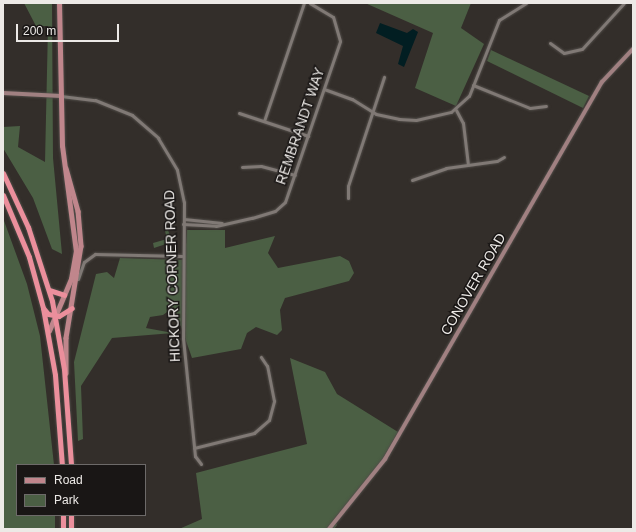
<!DOCTYPE html>
<style>
body{margin:0}
#map{position:relative;width:636px;height:532px;overflow:hidden;background:#332e2a;font-family:Helvetica,sans-serif}
div>[style]{position:absolute}
[style*='--x']{left:calc(var(--x)*1px);top:calc(var(--y)*1px);width:calc(var(--w)*1px);rotate:calc(var(--a)*1deg)}
.green>*{inset:0;background:#4b5f44}
.water>*{inset:0;background:#021e22}
.roads{filter:drop-shadow(0 0 1px #514d49) drop-shadow(0 0 1px #514d49)}
.street>*{height:3px;margin:-1.5px;padding:0 1.5px;transform-origin:1.5px;border-radius:1.5px;background:#807975}
.secondary>*{height:4px;margin:-2px;padding:0 2px;transform-origin:2px;border-radius:2px;background:#a08081}
.primary>*{height:4.5px;margin:-2.25px;padding:0 2.25px;transform-origin:2.25px;border-radius:2.25px;background:#c0868c}
.highway>*{height:5px;margin:-2.5px;padding:0 2.5px;transform-origin:2.5px;border-radius:2.5px;background:#eb8f9c}
span{translate:-50% -50%;white-space:nowrap;text-align:center;line-height:1.15;-webkit-text-stroke:3px #191615;paint-order:stroke}
.street-label{font-size:14px;color:#ece9e6}
.frame{position:absolute;inset:0;border:4px solid #ece9e6;pointer-events:none}
.legend{position:absolute;left:16px;top:464px;width:130px;height:52px;box-sizing:border-box;background:#191615;border:1px solid #6d6a69;margin:0;padding:5px 7px;list-style:none;font-size:12px;color:#ece9e6}
.legend li{display:flex;align-items:center;gap:8px;height:20px}
.legend b{width:20px;border:1px solid #6d6a69}
.scale{position:absolute;left:16px;top:24px;width:103px;height:18px;box-sizing:border-box;border:2px solid #ece9e6;border-top:0;padding-left:5px;font-size:12px;line-height:14px;white-space:nowrap;color:#ece9e6;-webkit-text-stroke:3px #191615;paint-order:stroke}
</style>
<div id="map">
<div class="green">
<div style="clip-path:polygon(24px 3px,52px 3px,53px 158px,62px 254px,52px 249px,33px 198px,3px 148px,3px 127px,20px 126px,18px 147px,45px 162px,48px 26px,36px 26px)"></div>
<div style="clip-path:polygon(365px 3px,471px 3px,461px 28px,484px 44px,456px 106px,415px 88px,433px 33px)"></div>
<div style="clip-path:polygon(491px 50px,589px 96px,583px 108px,487px 61px)"></div>
<div style="clip-path:polygon(3px 218px,27px 284px,40px 336px,54px 465px,17px 465px,17px 515px,55px 515px,55px 529px,3px 529px)"></div>
<div style="clip-path:polygon(168px 230px,172px 242px,154px 248px,153px 243px,167px 239px,165px 231px)"></div>
<div style="clip-path:polygon(187px 230px,225px 230px,225px 248px,275px 236px,268px 253px,278px 268px,340px 256px,349px 261px,354px 273px,349px 281px,285px 298px,280px 310px,282px 330px,277px 335px,256px 327px,247px 333px,241px 349px,192px 358px,174px 307px,163px 315px,150px 317px,146px 328px,173px 333px,112px 338px,81px 386px,83px 439px,78px 441px,74px 362px,96px 274px,107px 272px,114px 278px,120px 258px,185px 260px)"></div>
<div style="clip-path:polygon(290px 358px,325px 372px,337px 394px,398px 432px,377px 469px,334px 519px,337px 525px,334px 529px,179px 529px,202px 519px,196px 473px,307px 444px)"></div>
</div>
<div class="water">
<div style="clip-path:polygon(380px 23px,407px 33px,413px 29px,418px 32px,404px 67px,398px 64px,403px 46px,376px 33px)"></div>
</div>
<div class="roads">
<div class="street">
<div style="--x:550;--y:43;--w:17;--a:36"></div>
<div style="--x:564;--y:53;--w:18;--a:-13"></div>
<div style="--x:582;--y:49;--w:62;--a:-47.6"></div>
<div style="--x:473;--y:85;--w:61;--a:22"></div>
<div style="--x:530;--y:108;--w:16;--a:-7"></div>
<div style="--x:324;--y:89;--w:30;--a:20"></div>
<div style="--x:352;--y:99;--w:28;--a:32"></div>
<div style="--x:376;--y:114;--w:24;--a:12"></div>
<div style="--x:399;--y:119;--w:17;--a:3"></div>
<div style="--x:416;--y:120;--w:36;--a:-13"></div>
<div style="--x:451;--y:112;--w:24;--a:-42"></div>
<div style="--x:469;--y:96;--w:82;--a:-68.5"></div>
<div style="--x:499;--y:20;--w:32;--a:-32"></div>
<div style="--x:61;--y:96;--w:34;--a:7"></div>
<div style="--x:95;--y:100;--w:40;--a:22"></div>
<div style="--x:132;--y:115;--w:35;--a:41"></div>
<div style="--x:158;--y:138;--w:37;--a:59"></div>
<div style="--x:177;--y:170;--w:33;--a:78"></div>
<div style="--x:184;--y:202;--w:136;--a:90.4"></div>
<div style="--x:183;--y:338;--w:119;--a:84.2"></div>
<div style="--x:195;--y:456;--w:10;--a:53"></div>
<div style="--x:456;--y:110;--w:15;--a:62"></div>
<div style="--x:463;--y:123;--w:42;--a:83.2"></div>
<div style="--x:239;--y:113;--w:73;--a:18.4"></div>
<div style="--x:264;--y:121;--w:125;--a:-71.3"></div>
<div style="--x:242;--y:167;--w:19;--a:-3"></div>
<div style="--x:261;--y:166;--w:35;--a:15"></div>
<div style="--x:412;--y:180;--w:36;--a:-19"></div>
<div style="--x:446;--y:168;--w:51;--a:-7.8"></div>
<div style="--x:497;--y:161;--w:8;--a:-30"></div>
<div style="--x:348;--y:198;--w:12;--a:-90"></div>
<div style="--x:348;--y:186;--w:115;--a:-71.7"></div>
<div style="--x:184;--y:219;--w:38;--a:6"></div>
<div style="--x:183;--y:224;--w:33;--a:3"></div>
<div style="--x:216;--y:226;--w:37;--a:-13"></div>
<div style="--x:252;--y:218;--w:24;--a:-17"></div>
<div style="--x:275;--y:211;--w:13;--a:-42"></div>
<div style="--x:285;--y:202;--w:170;--a:-71.1"></div>
<div style="--x:340;--y:41;--w:25;--a:-106"></div>
<div style="--x:333;--y:17;--w:27;--a:-149"></div>
<div style="--x:78;--y:279;--w:18;--a:-71"></div>
<div style="--x:84;--y:262;--w:14;--a:-36"></div>
<div style="--x:95;--y:254;--w:87;--a:1.3"></div>
<div style="--x:194;--y:448;--w:62;--a:-14"></div>
<div style="--x:254;--y:433;--w:20;--a:-41"></div>
<div style="--x:269;--y:420;--w:20;--a:-75"></div>
<div style="--x:274;--y:401;--w:36;--a:-101"></div>
<div style="--x:267;--y:366;--w:11;--a:-124"></div>
</div>
<div class="secondary">
<div style="--x:3;--y:93;--w:58;--a:3"></div>
<div style="--x:329;--y:529;--w:90;--a:-51.3"></div>
<div style="--x:385;--y:459;--w:435;--a:-60.1"></div>
<div style="--x:602;--y:82;--w:45;--a:-46.8"></div>
</div>
<div class="primary">
<div style="--x:66;--y:168;--w:45;--a:74.4"></div>
<div style="--x:78;--y:211;--w:35;--a:85"></div>
<div style="--x:81;--y:246;--w:93;--a:99.3"></div>
<div style="--x:66;--y:338;--w:35;--a:90"></div>
<div style="--x:49;--y:331;--w:56;--a:-67.1"></div>
<div style="--x:71;--y:279;--w:27;--a:-80"></div>
<div style="--x:76;--y:252;--w:107;--a:-97.5"></div>
<div style="--x:62;--y:146;--w:143;--a:-91.2"></div>
</div>
<div class="highway">
<div style="--x:3;--y:173;--w:60;--a:65.2"></div>
<div style="--x:28;--y:227;--w:78;--a:72"></div>
<div style="--x:52;--y:301;--w:69;--a:80"></div>
<div style="--x:64;--y:369;--w:96;--a:85.8"></div>
<div style="--x:3;--y:195;--w:67;--a:67.2"></div>
<div style="--x:29;--y:257;--w:53;--a:74.6"></div>
<div style="--x:43;--y:308;--w:68;--a:79.8"></div>
<div style="--x:55;--y:375;--w:90;--a:85.6"></div>
<div style="--x:49;--y:290;--w:16;--a:18"></div>
<div style="--x:44;--y:309;--w:6;--a:51"></div>
<div style="--x:48;--y:314;--w:11;--a:10"></div>
<div style="--x:59;--y:316;--w:15;--a:-32"></div>
<div style="--x:63;--y:515;--w:14;--a:90"></div>
<div style="--x:71;--y:515;--w:14;--a:90"></div>
</div>
</div>
<div class="street-label">
<span style="left:300px;top:126px;rotate:-71deg">REMBRANDT WAY</span>
<span style="left:172px;top:276px;rotate:-92deg">HICKORY CORNER ROAD</span>
<span style="left:473px;top:284px;rotate:-60deg">CONOVER ROAD</span>
</div>
<div class="frame"></div>
<ul class="legend">
<li><b style="height:5px;background:#c0868c"></b>Road</li>
<li><b style="height:11px;background:#4b5f44"></b>Park</li>
</ul>
<div class="scale">200 m</div>
</div>
